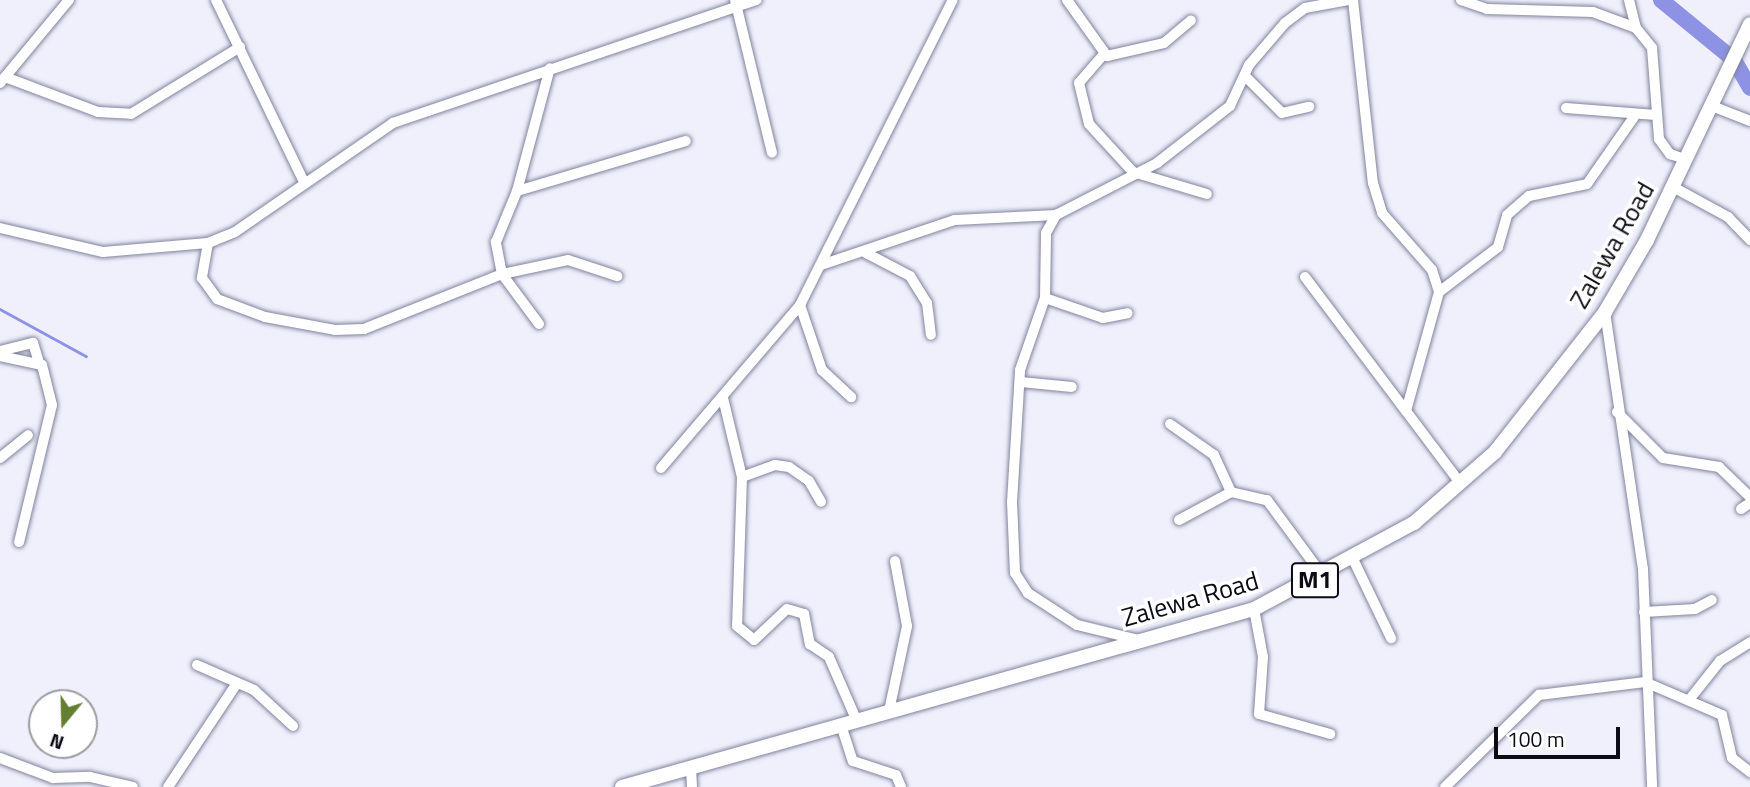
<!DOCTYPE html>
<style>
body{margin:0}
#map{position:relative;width:1750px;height:787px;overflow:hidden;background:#eff0fc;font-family:"Titillium Web",sans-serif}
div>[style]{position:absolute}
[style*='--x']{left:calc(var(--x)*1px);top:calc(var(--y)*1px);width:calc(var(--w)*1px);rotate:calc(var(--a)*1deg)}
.stream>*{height:2.5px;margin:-1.25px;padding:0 1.25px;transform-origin:1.25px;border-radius:1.25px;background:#8e92e5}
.river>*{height:16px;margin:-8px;padding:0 8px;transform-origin:8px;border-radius:8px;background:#8e92e5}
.roads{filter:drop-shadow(0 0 2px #81839d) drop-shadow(0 0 2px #81839d)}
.minor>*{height:10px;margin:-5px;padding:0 5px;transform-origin:5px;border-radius:5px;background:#fff}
.highway>*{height:14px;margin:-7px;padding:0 7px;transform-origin:7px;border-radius:7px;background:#fff}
span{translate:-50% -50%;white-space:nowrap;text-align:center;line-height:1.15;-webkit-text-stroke:7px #fff;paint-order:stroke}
.shield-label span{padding:2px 5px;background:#fff;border:2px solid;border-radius:5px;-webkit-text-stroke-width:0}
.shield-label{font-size:24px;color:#0a0b14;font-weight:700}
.street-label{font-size:26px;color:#0a0b14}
.north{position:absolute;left:28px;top:689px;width:70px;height:70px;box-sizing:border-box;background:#fff;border:2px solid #9d9da1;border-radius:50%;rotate:199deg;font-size:19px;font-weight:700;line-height:28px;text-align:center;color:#0a0b14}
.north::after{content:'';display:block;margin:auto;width:24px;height:32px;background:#657f32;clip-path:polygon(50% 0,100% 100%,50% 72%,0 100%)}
.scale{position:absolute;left:1494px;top:727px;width:126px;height:32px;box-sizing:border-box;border:4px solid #0a0b14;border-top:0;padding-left:9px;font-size:21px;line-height:24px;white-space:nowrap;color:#0a0b14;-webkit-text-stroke:5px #fff;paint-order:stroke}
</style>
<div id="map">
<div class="stream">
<div style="--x:0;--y:309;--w:98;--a:28.7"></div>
</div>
<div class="river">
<div style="--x:1661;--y:0;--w:94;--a:39.4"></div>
<div style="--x:1734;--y:60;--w:32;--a:60"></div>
</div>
<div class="roads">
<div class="minor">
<div style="--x:216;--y:0;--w:202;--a:64.2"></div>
<div style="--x:735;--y:0;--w:157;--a:76.4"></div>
<div style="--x:1067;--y:0;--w:69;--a:54.5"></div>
<div style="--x:1107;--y:56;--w:58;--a:-12.8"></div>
<div style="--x:1164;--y:43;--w:35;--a:-40"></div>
<div style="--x:1353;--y:0;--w:184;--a:83.8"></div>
<div style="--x:1373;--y:183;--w:31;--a:73"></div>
<div style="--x:1382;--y:213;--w:76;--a:48.7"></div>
<div style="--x:1432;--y:270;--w:23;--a:72"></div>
<div style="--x:1439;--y:292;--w:123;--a:105.5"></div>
<div style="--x:1406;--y:411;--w:91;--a:53"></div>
<div style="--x:1461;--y:0;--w:28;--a:19"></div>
<div style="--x:1487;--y:9;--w:106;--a:1.6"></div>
<div style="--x:1593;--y:12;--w:46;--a:20.4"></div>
<div style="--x:1636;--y:28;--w:26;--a:51"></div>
<div style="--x:1652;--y:48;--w:91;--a:85.6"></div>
<div style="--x:1659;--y:139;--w:19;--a:54"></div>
<div style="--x:1670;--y:154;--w:18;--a:19"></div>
<div style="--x:1629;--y:0;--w:29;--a:76"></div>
<div style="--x:1104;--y:54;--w:38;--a:131"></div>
<div style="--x:1079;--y:83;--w:42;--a:76.3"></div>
<div style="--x:1089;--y:124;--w:65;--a:47.5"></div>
<div style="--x:1133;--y:172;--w:77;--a:16.6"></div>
<div style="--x:1245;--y:76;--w:52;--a:45"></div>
<div style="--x:1282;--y:113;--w:28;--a:-13"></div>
<div style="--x:5;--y:77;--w:99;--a:20.6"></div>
<div style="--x:98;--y:112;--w:33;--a:3"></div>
<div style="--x:131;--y:114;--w:128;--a:-31.6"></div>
<div style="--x:0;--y:83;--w:108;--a:-50.3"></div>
<div style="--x:1712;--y:106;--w:41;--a:21.5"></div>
<div style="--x:1566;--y:108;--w:90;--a:4.4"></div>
<div style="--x:1673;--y:187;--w:63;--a:28.6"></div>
<div style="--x:1728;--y:217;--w:32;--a:46"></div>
<div style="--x:517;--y:191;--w:176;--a:-16.5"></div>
<div style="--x:0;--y:228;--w:106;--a:13.1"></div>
<div style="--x:103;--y:252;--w:105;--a:-4.9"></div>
<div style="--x:208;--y:243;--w:29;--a:-22"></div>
<div style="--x:235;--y:232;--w:192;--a:-34.6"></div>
<div style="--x:393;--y:123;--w:384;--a:-18.7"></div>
<div style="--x:208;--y:243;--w:36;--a:100"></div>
<div style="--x:202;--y:278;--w:26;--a:54"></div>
<div style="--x:217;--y:299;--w:51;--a:20.6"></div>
<div style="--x:265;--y:317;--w:71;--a:10.5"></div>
<div style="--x:335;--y:330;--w:29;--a:-2"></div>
<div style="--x:364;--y:329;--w:149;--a:-21.7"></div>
<div style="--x:502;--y:274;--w:67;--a:-12"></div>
<div style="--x:568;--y:260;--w:52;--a:18.1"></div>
<div style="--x:866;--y:253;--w:50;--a:27.6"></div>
<div style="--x:910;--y:276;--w:32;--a:58"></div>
<div style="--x:927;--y:303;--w:32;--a:83"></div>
<div style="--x:821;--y:265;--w:141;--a:-18.6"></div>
<div style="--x:955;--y:220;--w:101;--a:-2.8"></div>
<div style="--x:1305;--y:277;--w:168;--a:53"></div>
<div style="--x:1439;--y:292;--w:74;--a:-37.3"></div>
<div style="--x:1498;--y:247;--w:33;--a:-74"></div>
<div style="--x:1507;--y:215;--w:29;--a:-41"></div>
<div style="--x:1529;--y:196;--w:59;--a:-11.7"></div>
<div style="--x:1587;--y:184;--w:82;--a:-55"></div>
<div style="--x:1045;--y:298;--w:61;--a:19"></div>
<div style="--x:1103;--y:318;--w:25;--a:-11"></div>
<div style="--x:800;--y:305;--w:69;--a:71.3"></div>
<div style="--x:822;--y:370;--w:40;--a:43"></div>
<div style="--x:1605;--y:312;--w:260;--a:81.6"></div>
<div style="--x:1643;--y:569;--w:218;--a:87.6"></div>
<div style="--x:539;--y:324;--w:62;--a:-126.5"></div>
<div style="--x:502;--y:274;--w:33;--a:-101"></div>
<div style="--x:496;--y:242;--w:55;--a:-67.6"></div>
<div style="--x:517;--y:191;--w:127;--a:-75"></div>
<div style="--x:0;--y:351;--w:34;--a:-14"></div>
<div style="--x:33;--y:343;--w:21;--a:73"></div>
<div style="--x:0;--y:356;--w:43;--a:12.1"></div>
<div style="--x:42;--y:365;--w:41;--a:76"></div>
<div style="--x:52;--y:405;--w:141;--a:103.5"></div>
<div style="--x:1021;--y:382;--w:51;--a:5.6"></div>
<div style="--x:723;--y:398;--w:81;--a:76.5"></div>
<div style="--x:742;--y:477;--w:149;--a:91.9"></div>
<div style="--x:737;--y:626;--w:22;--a:39"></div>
<div style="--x:754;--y:640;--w:45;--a:-43.2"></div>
<div style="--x:787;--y:609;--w:18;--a:16"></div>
<div style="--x:804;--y:614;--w:31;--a:79"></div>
<div style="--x:810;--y:644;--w:23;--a:34"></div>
<div style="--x:829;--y:657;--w:70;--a:66.4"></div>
<div style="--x:1617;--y:412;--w:65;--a:45"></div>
<div style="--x:1663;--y:458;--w:57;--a:9.1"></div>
<div style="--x:1719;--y:467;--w:43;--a:44.1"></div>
<div style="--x:1170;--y:424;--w:54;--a:35.2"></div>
<div style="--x:1214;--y:455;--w:41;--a:65.3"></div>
<div style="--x:0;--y:458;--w:36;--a:-39"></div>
<div style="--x:661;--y:468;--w:214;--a:-49.5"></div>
<div style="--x:800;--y:305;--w:341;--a:-63.4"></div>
<div style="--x:742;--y:477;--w:35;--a:-20"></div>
<div style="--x:775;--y:465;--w:14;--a:8"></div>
<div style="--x:789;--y:467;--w:24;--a:35"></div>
<div style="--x:809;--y:481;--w:24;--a:60"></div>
<div style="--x:1741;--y:509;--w:11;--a:-34"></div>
<div style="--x:1179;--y:520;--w:59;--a:-28.3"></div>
<div style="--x:1231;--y:492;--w:37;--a:13"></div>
<div style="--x:1267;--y:500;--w:94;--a:53.6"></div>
<div style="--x:1353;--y:559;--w:88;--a:64.3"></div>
<div style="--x:1254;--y:609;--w:49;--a:79.4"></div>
<div style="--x:1263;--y:657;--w:57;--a:94"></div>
<div style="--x:1259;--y:714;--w:74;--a:15.7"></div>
<div style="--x:1644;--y:612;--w:51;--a:-3.4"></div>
<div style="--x:1695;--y:609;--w:19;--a:-28"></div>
<div style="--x:1139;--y:640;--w:64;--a:-166.4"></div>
<div style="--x:1077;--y:625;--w:59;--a:-146.9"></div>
<div style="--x:1028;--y:593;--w:24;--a:-123"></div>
<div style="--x:1015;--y:573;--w:71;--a:-92.4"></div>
<div style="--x:1012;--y:502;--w:132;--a:-86.5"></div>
<div style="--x:1020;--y:370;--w:76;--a:-70.9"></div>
<div style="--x:1045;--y:298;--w:65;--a:-89.1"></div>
<div style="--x:1046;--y:233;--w:21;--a:-61"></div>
<div style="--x:1056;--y:215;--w:114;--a:-27.2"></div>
<div style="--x:1157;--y:163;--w:93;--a:-38"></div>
<div style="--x:1230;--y:106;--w:45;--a:-65.1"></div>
<div style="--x:1249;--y:65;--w:55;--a:-49.4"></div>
<div style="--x:1285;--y:23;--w:25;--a:-37"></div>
<div style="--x:1305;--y:8;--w:44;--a:-10.5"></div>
<div style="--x:197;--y:665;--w:62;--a:23.7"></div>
<div style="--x:254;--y:690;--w:53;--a:42.7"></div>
<div style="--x:1689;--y:700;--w:50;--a:-51.5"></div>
<div style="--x:1720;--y:661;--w:36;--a:-32"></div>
<div style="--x:889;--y:711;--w:87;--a:-78"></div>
<div style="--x:907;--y:626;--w:66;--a:-100.5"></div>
<div style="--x:841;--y:725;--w:38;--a:72"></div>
<div style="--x:853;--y:761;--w:45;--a:18"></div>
<div style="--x:896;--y:775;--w:13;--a:67"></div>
<div style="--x:0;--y:758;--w:57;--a:20.7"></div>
<div style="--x:53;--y:778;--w:37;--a:-2"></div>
<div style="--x:90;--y:777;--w:44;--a:13.1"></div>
<div style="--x:691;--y:768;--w:19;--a:87"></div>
<div style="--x:168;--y:787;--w:125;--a:-56.4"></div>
<div style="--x:1445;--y:787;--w:132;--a:-44.4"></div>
<div style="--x:1539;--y:695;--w:107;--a:-7"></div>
<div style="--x:1645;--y:682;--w:84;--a:23.2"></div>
<div style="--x:1722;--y:715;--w:44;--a:76.9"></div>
<div style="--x:1732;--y:758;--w:23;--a:38"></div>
</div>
<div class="highway">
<div style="--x:622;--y:787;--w:657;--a:-15.73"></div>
<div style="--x:1254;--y:609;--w:182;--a:-28.3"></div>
<div style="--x:1414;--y:523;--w:108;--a:-41.2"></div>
<div style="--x:1495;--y:452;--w:178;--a:-51.8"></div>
<div style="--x:1605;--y:312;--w:83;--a:-59.7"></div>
<div style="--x:1647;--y:240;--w:239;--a:-64.5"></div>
</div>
</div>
<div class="shield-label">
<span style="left:1315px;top:580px">M1</span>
</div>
<div class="street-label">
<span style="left:1612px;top:245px;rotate:-60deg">Zalewa Road</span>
<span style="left:1190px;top:599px;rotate:-16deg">Zalewa Road</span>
</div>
<div class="north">N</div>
<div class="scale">100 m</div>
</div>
